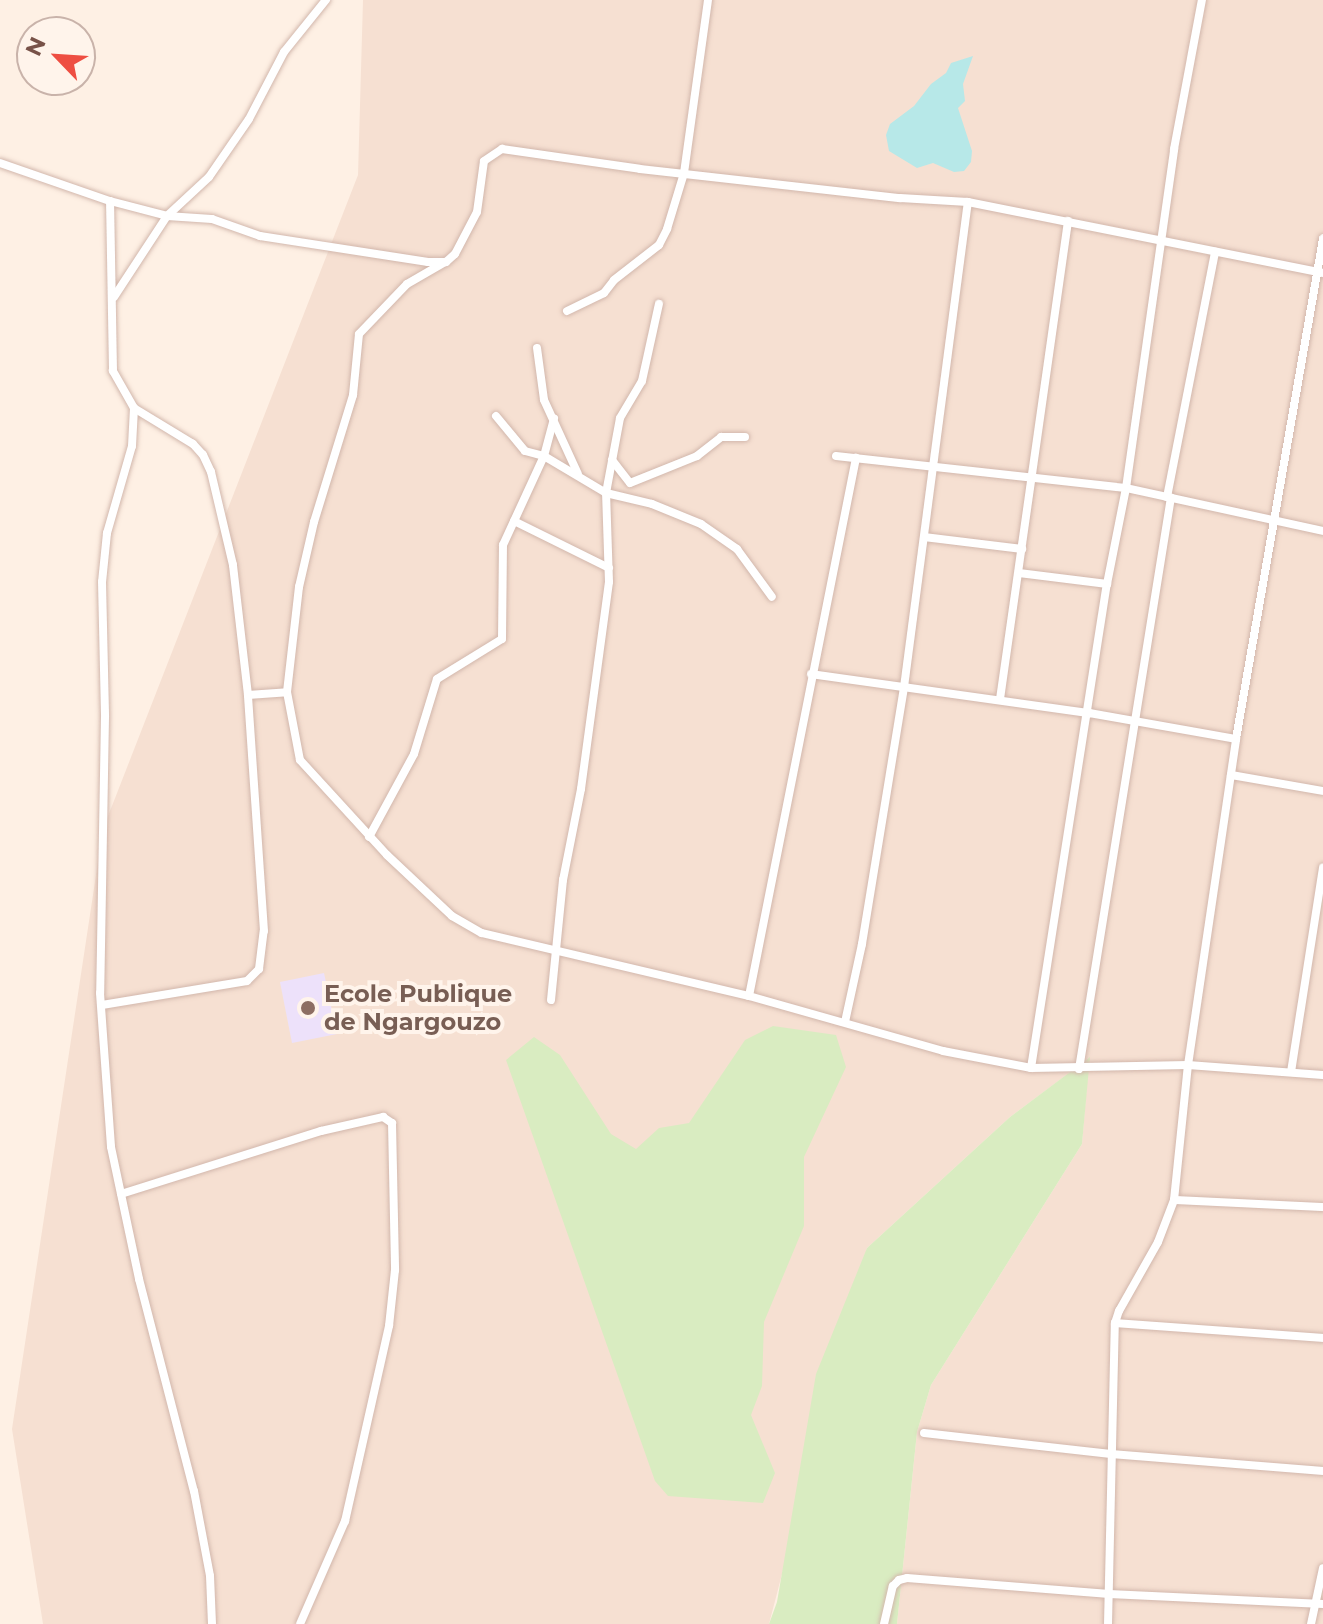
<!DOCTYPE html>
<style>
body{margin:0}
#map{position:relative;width:1323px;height:1624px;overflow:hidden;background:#fef0e4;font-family:Montserrat,sans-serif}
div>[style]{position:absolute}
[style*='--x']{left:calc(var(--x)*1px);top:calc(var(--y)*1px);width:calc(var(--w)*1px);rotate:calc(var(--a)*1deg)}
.residential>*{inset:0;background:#f6e0d2}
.education>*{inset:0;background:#ede1fa}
.green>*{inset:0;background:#d9ecc1}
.water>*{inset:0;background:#b7e8e8}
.roads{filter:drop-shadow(0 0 2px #d2b7ac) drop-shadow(0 0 2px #d2b7ac)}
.street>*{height:8px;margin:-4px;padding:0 4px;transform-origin:4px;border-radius:4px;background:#fff}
.dots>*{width:22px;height:22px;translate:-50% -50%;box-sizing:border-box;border:4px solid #fff4eb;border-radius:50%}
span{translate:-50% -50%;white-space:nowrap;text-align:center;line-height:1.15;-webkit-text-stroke:8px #fff4eb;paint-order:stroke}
.education-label{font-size:24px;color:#785e54;font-weight:700}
.left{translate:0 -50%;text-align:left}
.north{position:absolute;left:16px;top:16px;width:80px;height:80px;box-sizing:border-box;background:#fff4eb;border:2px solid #c9b3aa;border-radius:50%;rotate:295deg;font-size:22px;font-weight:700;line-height:32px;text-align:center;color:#785248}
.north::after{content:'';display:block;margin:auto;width:28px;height:36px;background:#ee4e42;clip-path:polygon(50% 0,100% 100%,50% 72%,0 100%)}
</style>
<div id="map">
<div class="residential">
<div style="clip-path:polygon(363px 0,1323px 0,1323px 1624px,897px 1624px,917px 1432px,931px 1385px,1082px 1144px,1089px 1058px,1010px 1117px,867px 1248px,769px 1624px,43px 1624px,12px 1429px,103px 829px,358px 175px)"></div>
</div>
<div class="education">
<div style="clip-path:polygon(324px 973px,337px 1034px,292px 1043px,280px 982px)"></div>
</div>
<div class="green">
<div style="clip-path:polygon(773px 1026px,836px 1035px,846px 1067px,804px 1157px,804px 1226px,764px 1322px,762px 1386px,751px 1415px,775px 1473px,763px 1503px,668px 1496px,655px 1481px,506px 1060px,534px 1037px,560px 1055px,611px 1134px,636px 1149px,659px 1128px,689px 1123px,745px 1040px)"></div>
<div style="clip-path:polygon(1090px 1057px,1082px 1144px,931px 1385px,917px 1432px,897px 1624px,769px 1624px,777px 1602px,816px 1374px,867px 1248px,1010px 1117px)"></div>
</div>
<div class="water">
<div style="clip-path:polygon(973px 56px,963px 84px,965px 101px,958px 108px,972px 151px,971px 162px,964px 171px,954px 172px,933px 163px,917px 168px,889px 151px,886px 135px,890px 124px,914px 106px,931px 84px,946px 73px,951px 63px)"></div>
</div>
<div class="roads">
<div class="street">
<div style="--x:0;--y:163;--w:116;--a:19.1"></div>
<div style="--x:110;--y:201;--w:59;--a:14.7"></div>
<div style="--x:167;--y:216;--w:45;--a:3.8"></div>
<div style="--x:212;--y:219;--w:51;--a:19.5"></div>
<div style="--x:260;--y:236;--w:170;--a:8.8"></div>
<div style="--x:428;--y:262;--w:18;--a:0"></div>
<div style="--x:446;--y:262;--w:12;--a:-42"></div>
<div style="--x:455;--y:254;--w:47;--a:-62.4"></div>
<div style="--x:477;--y:212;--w:51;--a:-82.2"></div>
<div style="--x:484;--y:161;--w:22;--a:-34"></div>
<div style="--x:502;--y:149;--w:139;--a:8.2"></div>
<div style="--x:640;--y:169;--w:262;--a:6.4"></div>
<div style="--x:900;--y:198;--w:68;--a:3.4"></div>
<div style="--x:968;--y:202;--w:362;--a:11.3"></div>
<div style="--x:114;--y:297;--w:97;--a:-56.8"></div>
<div style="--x:167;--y:216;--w:57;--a:-42.9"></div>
<div style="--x:209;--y:177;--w:70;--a:-55.4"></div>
<div style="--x:249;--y:119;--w:76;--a:-62.4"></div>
<div style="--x:284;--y:52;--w:67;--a:-51.1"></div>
<div style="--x:567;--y:311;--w:41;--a:-25.9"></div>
<div style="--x:604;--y:293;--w:16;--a:-52"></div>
<div style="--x:614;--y:280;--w:57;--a:-37.9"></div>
<div style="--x:659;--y:245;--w:18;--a:-63"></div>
<div style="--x:667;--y:229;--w:59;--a:-73.1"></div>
<div style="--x:684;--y:173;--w:175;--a:-82.1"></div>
<div style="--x:537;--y:348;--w:52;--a:82.3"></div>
<div style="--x:544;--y:400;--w:81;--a:65.3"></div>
<div style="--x:134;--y:408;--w:38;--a:93"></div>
<div style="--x:132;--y:446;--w:91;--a:106"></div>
<div style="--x:107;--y:533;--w:49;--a:95.8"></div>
<div style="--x:102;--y:582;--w:135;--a:88.7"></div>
<div style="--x:105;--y:717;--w:276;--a:91"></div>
<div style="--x:100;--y:993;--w:154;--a:85.9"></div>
<div style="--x:111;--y:1147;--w:135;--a:78"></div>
<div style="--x:139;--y:1279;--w:219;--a:75.5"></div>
<div style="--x:194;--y:1491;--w:86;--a:79.3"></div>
<div style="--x:210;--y:1576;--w:48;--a:87.6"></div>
<div style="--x:496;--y:416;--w:45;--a:50.4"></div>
<div style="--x:525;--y:451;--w:20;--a:15"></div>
<div style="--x:544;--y:456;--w:72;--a:30.8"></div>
<div style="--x:606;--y:493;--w:47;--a:13.4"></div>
<div style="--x:652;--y:504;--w:53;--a:22.2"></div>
<div style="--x:701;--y:524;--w:44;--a:34.8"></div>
<div style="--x:737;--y:549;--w:59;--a:53.9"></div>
<div style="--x:836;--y:456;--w:292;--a:6.3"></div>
<div style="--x:1126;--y:488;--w:202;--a:12.3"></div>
<div style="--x:612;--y:460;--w:29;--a:52"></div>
<div style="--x:630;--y:483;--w:72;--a:-21.9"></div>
<div style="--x:697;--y:456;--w:31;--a:-38"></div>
<div style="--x:721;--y:437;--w:24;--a:0"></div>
<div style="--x:1167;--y:497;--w:250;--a:-78.9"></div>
<div style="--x:514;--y:521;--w:106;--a:26.3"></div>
<div style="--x:924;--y:537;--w:99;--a:7"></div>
<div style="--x:1019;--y:573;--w:89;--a:7.1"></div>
<div style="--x:811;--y:674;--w:281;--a:8"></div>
<div style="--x:1089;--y:713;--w:149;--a:10"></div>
<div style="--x:287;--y:692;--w:69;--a:79.2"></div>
<div style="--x:300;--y:760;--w:129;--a:47.5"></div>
<div style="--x:387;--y:855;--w:89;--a:43.2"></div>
<div style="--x:452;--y:916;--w:34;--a:30"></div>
<div style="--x:482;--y:933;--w:274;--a:13.3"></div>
<div style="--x:749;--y:996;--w:202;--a:15.8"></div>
<div style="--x:943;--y:1051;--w:90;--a:10.9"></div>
<div style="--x:1031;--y:1068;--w:157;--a:-1.1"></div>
<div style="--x:1188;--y:1065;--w:135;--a:4.2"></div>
<div style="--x:248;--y:695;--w:39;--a:-4"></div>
<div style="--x:287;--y:692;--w:106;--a:-83.5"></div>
<div style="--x:299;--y:587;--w:67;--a:-77"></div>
<div style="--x:314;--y:522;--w:133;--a:-72.9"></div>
<div style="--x:353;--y:395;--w:61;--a:-84.4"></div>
<div style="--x:359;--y:334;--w:69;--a:-46.2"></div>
<div style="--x:407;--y:284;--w:44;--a:-30.1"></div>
<div style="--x:1000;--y:699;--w:483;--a:-81.9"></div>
<div style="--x:1231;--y:775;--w:93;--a:9.9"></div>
<div style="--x:369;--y:837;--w:94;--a:-61.5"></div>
<div style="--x:414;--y:754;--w:78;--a:-73"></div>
<div style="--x:437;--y:679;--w:76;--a:-31.6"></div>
<div style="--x:502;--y:639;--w:94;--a:-89.4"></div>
<div style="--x:503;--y:545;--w:98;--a:-65.3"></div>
<div style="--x:544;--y:456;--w:39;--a:-75"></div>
<div style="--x:749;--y:996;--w:549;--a:-78.75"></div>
<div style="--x:551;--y:1000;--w:121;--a:-84.3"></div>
<div style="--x:563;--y:880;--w:93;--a:-78.8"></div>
<div style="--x:581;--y:789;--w:209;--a:-82.3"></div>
<div style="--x:609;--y:582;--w:89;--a:-91.9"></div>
<div style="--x:606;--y:493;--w:76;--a:-79.4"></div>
<div style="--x:620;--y:418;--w:43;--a:-59.3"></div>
<div style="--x:642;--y:381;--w:79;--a:-77.6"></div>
<div style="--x:102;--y:1005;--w:147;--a:-9.4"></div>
<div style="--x:247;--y:981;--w:17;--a:-45"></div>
<div style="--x:259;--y:969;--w:38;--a:-83"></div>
<div style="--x:264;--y:931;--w:237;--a:-93.9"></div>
<div style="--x:248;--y:695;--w:131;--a:-96.6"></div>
<div style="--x:233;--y:565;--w:96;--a:-103.3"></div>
<div style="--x:211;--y:472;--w:19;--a:-115"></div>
<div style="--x:203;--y:455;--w:15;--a:-132"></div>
<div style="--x:193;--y:444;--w:69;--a:-148.6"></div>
<div style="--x:134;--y:408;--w:43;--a:-119.6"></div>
<div style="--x:113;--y:371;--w:170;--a:-91"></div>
<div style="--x:845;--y:1022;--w:80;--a:-77.7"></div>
<div style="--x:862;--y:944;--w:260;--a:-80.7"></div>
<div style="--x:904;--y:687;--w:489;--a:-82.5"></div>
<div style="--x:1031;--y:1068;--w:490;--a:-81.1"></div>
<div style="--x:1107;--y:584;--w:98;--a:-78.8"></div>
<div style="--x:1126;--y:488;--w:342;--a:-81.9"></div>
<div style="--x:1174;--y:149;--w:152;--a:-79.4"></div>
<div style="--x:1079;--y:1069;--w:579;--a:-80.86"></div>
<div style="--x:1291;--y:1072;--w:207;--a:-81.1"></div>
<div style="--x:121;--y:1194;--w:210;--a:-17.5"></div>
<div style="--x:321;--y:1131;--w:64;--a:-12.7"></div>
<div style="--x:383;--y:1117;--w:11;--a:34"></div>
<div style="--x:392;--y:1123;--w:147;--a:88.8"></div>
<div style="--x:395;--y:1270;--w:56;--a:96.1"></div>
<div style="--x:389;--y:1326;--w:200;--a:102.7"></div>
<div style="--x:345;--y:1521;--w:112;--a:113.6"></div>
<div style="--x:1174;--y:1200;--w:149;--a:2.7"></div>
<div style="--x:1115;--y:1323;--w:209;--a:4.1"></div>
<div style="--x:924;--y:1433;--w:188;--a:6.4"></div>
<div style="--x:1111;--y:1454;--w:213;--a:4.6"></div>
<div style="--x:884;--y:1624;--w:39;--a:-77"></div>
<div style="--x:893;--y:1586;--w:8;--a:-45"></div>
<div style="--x:899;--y:1580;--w:8;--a:-14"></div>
<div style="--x:907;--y:1578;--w:203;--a:4.5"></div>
<div style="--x:1109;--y:1594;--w:214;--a:2.7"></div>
<div style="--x:1108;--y:1624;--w:301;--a:-88.7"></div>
<div style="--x:1115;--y:1323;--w:13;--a:-72"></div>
<div style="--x:1119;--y:1311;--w:79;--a:-60.5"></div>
<div style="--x:1158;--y:1242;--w:45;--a:-69.1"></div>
<div style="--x:1174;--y:1200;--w:136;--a:-84.1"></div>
<div style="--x:1188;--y:1065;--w:330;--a:-81.6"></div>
<div style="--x:1236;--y:739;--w:508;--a:-80.13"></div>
<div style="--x:1311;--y:1624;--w:57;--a:-77.9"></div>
</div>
</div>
<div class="dots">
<div style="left:308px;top:1008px;background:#8d6e63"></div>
</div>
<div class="education-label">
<span class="left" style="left:324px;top:1008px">Ecole Publique<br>de Ngargouzo</span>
</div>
<div class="north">N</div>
</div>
